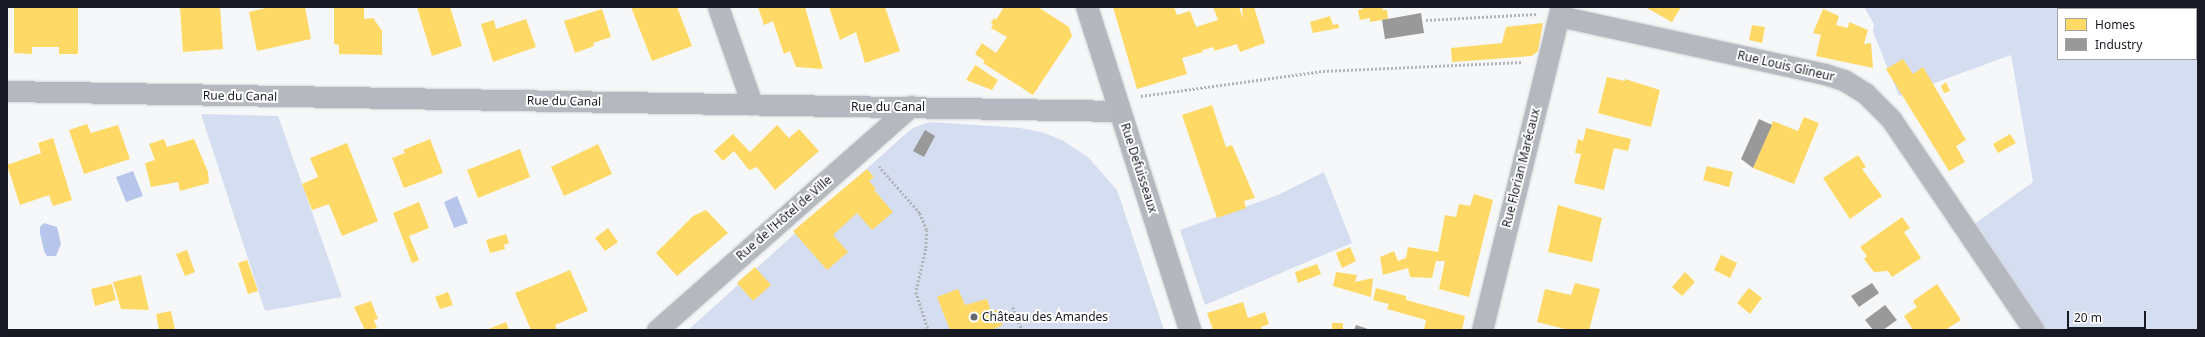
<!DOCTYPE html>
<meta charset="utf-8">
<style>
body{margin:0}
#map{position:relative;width:2205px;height:337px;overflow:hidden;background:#f5f7f9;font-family:"Noto Sans",sans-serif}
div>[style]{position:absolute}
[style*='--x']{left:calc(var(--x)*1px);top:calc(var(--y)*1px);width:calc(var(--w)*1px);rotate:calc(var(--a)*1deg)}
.green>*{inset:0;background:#d5ddf1}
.water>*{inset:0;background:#b8c6ec}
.homes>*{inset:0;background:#ffd966}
.industry>*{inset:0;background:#999}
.path>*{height:2.5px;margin-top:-1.25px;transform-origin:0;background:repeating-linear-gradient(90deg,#b1b3b8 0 2px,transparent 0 4px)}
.roads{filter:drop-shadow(0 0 1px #d2d4d6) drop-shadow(0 0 1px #d2d4d6)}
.street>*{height:21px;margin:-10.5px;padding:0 10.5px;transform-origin:10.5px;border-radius:10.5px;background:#b5b9bf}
.secondary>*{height:22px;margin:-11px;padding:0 11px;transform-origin:11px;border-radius:11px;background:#b4b7be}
.dots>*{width:11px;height:11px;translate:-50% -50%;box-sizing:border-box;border:2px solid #fff;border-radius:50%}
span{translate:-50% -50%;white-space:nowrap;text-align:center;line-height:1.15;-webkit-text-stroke:4px #fff;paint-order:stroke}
.street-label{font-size:12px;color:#171a22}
.poi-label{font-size:12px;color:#171a22}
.left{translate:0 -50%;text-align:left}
.frame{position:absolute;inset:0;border:8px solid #171a22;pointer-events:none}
.legend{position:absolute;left:2057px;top:8px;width:140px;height:52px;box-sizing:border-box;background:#fff;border:1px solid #a2a3a7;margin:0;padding:5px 7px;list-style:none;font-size:12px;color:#171a22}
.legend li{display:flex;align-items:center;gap:8px;height:20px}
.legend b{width:20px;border:1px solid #a2a3a7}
.scale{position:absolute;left:2067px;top:311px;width:79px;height:18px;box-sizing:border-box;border:2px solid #171a22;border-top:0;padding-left:5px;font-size:12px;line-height:14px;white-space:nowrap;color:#171a22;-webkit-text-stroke:3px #fff;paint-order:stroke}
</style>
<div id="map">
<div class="green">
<div style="clip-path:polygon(1864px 7px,2146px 7px,2146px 9px,2058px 9px,2058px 59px,2196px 59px,2198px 29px,2198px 330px,2044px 330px,1973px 225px,2033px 182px,2011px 55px,1899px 96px,1873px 32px,1874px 24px)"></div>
<div style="clip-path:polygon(201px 114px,278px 116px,342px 297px,265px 311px)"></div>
<div style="clip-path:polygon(929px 122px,1020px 128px,1041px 132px,1062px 140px,1088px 157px,1117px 190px,1164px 330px,688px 330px,902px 137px,913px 128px)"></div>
<div style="clip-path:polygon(1324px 172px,1352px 243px,1205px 305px,1180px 230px,1278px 195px)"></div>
</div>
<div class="water">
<div style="clip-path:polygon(133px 171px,143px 196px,126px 202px,116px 177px)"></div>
<div style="clip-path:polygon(457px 196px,468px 223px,454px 228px,444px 202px)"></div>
<div style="clip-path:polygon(44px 223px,57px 227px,61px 244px,56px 256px,47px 256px,44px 251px,40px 233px,40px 227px)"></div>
</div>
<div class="homes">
<div style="clip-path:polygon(180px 7px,220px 7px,223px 49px,183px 52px)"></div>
<div style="clip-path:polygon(271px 7px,305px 7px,311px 39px,257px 51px,249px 12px)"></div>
<div style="clip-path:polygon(334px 7px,364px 7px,364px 19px,373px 18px,382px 31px,382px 55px,339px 54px,339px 45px,334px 44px)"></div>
<div style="clip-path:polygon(417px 7px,450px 7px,462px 46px,432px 56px)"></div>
<div style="clip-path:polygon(631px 7px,677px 7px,692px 46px,652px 61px)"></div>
<div style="clip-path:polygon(758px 7px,805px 7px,823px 69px,796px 67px,790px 51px,784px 54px,773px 21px,764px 25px)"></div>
<div style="clip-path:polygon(829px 7px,885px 7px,900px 51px,865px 63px,856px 32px,840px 40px)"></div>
<div style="clip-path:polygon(1004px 7px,1038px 7px,1069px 27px,1072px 36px,1033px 95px,983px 63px,985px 61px,975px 54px,982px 43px,996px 53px,1007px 37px,991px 28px,993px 25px,991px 23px,994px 18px,996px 20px)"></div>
<div style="clip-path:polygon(1113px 7px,1174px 7px,1177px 15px,1190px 11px,1196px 27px,1218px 20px,1213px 7px,1239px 7px,1243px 19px,1242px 7px,1254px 7px,1265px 43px,1240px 52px,1237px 44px,1214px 51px,1214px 47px,1202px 50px,1203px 52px,1182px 58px,1187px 74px,1137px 89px)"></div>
<div style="clip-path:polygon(1363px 7px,1382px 7px,1383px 10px,1387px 10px,1388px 19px,1370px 22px,1370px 18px,1360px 20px,1358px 10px,1363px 9px)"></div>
<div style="clip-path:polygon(1645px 7px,1681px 7px,1672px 22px)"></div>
<div style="clip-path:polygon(14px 8px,78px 8px,78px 54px,59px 54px,59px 47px,32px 47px,32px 54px,14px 53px)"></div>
<div style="clip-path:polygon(602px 9px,611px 37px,593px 43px,594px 46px,575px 53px,564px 21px)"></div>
<div style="clip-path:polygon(1823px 9px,1839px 16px,1836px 25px,1848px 28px,1849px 22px,1868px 30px,1864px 44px,1871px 43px,1873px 68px,1816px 56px,1821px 35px,1813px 33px)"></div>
<div style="clip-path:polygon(1330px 16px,1333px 25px,1338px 24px,1339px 28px,1313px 33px,1310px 22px)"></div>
<div style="clip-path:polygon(526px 19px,536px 47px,493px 62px,481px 24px,494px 20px,496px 29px)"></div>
<div style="clip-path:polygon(1543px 23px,1538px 51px,1532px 56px,1452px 62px,1451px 48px,1502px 43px,1506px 27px)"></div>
<div style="clip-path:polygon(1752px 25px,1765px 27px,1762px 43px,1749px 40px)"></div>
<div style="clip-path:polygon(1903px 59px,1913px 74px,1923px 67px,1966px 140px,1956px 146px,1965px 162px,1949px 171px,1886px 69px)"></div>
<div style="clip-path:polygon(975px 65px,998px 80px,992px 90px,966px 80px)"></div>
<div style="clip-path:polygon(1607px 77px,1625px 81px,1625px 79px,1660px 90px,1651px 127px,1598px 113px)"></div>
<div style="clip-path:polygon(1946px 82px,1950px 91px,1944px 93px,1941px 86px)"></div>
<div style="clip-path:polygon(1212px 105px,1226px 147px,1232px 145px,1255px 198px,1244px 201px,1246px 208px,1217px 218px,1182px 115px)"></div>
<div style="clip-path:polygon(1804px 117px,1819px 123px,1794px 184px,1753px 168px,1773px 121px,1798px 131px)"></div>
<div style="clip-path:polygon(87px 124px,91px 133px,118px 125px,130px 159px,84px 174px,69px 130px)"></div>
<div style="clip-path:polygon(777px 125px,789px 138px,799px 129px,819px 151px,775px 190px,757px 167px,749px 170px,734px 151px,723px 161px,714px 151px,733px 134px,750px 152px)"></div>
<div style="clip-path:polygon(1586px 128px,1631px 139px,1628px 151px,1614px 148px,1604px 190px,1574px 183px,1581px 154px,1575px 153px,1578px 139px,1583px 141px)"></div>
<div style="clip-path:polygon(2010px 134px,2016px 143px,1998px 153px,1993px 144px)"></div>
<div style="clip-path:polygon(53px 138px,72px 200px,53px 206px,49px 195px,20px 205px,7px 165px,41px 153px,38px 143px)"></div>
<div style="clip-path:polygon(164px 139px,167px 147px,194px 139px,208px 172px,209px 183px,180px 191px,178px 182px,151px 187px,145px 163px,155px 160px,149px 144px)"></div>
<div style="clip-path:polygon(430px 139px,443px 173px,404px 188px,392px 158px,405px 153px,403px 150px)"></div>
<div style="clip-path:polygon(347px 143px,378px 221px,342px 236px,329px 204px,312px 210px,302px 184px,318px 177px,310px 158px)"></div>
<div style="clip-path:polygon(598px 144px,612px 174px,564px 196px,551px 167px)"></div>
<div style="clip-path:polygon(520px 149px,530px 177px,478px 198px,467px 170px)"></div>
<div style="clip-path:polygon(1858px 155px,1866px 167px,1862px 169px,1882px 196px,1850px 219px,1823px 178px)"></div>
<div style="clip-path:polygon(1707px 166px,1733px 172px,1729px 187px,1703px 180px)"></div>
<div style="clip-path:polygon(867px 169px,874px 177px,869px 181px,876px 189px,874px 190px,893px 212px,872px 230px,857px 213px,833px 235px,848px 252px,827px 270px,793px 231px)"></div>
<div style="clip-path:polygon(1474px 194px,1493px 200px,1469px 297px,1439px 289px,1445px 261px,1436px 261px,1432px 278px,1410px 277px,1408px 268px,1383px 275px,1380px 257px,1394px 251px,1398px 261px,1406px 258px,1408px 247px,1438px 252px,1445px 215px,1456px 217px,1459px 204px,1470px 206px)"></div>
<div style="clip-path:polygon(419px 202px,429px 228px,409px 236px,419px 260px,412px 263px,393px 213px)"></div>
<div style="clip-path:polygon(1558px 205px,1602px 218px,1592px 262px,1548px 252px)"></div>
<div style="clip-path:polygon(706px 210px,728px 233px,677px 276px,656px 253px,693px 216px)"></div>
<div style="clip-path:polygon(1902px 217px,1910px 228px,1904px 232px,1921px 258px,1892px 277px,1888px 271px,1874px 272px,1864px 259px,1867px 256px,1860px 247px)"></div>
<div style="clip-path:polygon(608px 228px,618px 242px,605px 251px,595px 238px)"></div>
<div style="clip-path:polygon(506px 234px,509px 243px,504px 245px,505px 249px,490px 253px,486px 240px)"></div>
<div style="clip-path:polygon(1350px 247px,1356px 261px,1342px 268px,1336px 253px)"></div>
<div style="clip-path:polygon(187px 250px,195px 272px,185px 276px,176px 254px)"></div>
<div style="clip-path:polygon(1721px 255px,1737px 263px,1730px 278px,1714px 270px)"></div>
<div style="clip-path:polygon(247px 260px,258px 291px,248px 294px,238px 263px)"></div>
<div style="clip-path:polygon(1317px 264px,1321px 274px,1298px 283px,1295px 272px)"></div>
<div style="clip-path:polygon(755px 267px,771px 285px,753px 301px,737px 283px)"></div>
<div style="clip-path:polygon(570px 270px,588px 311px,555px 325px,557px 330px,531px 330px,515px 293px)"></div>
<div style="clip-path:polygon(1336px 272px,1357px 275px,1355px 282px,1373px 278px,1371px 297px,1333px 286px)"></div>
<div style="clip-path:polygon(1685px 272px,1695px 282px,1682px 296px,1672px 287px)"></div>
<div style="clip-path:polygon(141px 275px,149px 310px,121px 309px,113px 282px)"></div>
<div style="clip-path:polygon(1575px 283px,1600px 289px,1589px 330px,1569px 330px,1537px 322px,1545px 289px,1571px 295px)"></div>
<div style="clip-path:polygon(112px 284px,116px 300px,95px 306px,91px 289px)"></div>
<div style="clip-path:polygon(1937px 284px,1961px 320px,1945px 330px,1913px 330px,1904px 316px,1917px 307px,1913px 301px)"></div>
<div style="clip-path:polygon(1376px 288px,1406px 296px,1406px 300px,1465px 316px,1462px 330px,1424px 330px,1426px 320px,1387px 309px,1389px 304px,1373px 300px)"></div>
<div style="clip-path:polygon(1749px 288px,1762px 298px,1750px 314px,1737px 303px)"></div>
<div style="clip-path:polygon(958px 289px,965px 305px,987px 299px,991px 311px,1001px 310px,1005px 320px,1001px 326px,991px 330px,950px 330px,937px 297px)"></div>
<div style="clip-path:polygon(448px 292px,453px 305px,440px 309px,435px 297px)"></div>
<div style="clip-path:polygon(371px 301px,378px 319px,374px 320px,377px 328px,365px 330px,354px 307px)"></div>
<div style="clip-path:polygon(1243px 302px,1248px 318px,1265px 312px,1269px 324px,1261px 327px,1262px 330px,1213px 330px,1207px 313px)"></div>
<div style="clip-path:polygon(171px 311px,175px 330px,159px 330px,156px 314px)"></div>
<div style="clip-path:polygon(506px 322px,509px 330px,486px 330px)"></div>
<div style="clip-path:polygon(1332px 323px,1343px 323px,1343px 330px,1332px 330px)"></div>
</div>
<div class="industry">
<div style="clip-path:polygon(1421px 13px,1424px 33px,1385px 39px,1382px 20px)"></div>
<div style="clip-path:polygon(1759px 119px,1772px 125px,1753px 168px,1741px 159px)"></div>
<div style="clip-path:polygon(925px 130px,935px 136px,924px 157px,913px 151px)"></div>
<div style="clip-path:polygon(1872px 283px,1879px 293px,1859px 307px,1851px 296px)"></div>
<div style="clip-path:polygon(1885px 305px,1897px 320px,1883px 330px,1873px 330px,1865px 320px)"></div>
<div style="clip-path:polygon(1356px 325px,1371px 330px,1354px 330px)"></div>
</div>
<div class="path">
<div style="--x:1426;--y:20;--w:110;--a:-3.1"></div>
<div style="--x:1141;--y:96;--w:184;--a:-7.8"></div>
<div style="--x:1323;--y:71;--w:200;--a:-2.6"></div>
<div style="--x:879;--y:166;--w:62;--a:48.9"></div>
<div style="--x:920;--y:213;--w:18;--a:68"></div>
<div style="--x:927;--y:230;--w:19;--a:93"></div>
<div style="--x:926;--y:249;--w:44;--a:103.1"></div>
<div style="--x:916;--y:292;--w:40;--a:72"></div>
<div style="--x:1013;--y:307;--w:25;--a:69"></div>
</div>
<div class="roads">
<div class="street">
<div style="--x:718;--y:7;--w:103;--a:70.7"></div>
<div style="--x:1559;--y:16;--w:272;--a:12.3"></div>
<div style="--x:1825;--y:74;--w:20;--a:18"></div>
<div style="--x:1844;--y:80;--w:25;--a:32"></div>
<div style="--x:1865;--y:93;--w:37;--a:45"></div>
<div style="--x:1891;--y:119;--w:255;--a:55.9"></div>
<div style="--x:7;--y:91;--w:1113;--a:1.03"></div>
<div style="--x:657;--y:330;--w:339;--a:-41.4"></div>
<div style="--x:1482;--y:330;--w:333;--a:-76.3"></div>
</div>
<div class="secondary">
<div style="--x:1087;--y:7;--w:339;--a:72.3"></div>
</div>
</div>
<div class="dots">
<div style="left:974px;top:317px;background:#65676d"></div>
</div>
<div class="street-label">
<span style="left:1786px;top:66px;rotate:13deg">Rue Louis Glineur</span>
<span style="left:240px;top:96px;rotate:1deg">Rue du Canal</span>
<span style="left:564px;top:101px;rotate:1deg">Rue du Canal</span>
<span style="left:888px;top:107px">Rue du Canal</span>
<span style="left:1139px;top:168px;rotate:72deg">Rue Defuisseaux</span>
<span style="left:1521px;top:168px;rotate:-76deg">Rue Florian Marécaux</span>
<span style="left:784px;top:218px;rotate:-41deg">Rue de l'Hôtel de Ville</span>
</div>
<div class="poi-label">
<span class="left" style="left:982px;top:317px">Château des Amandes</span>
</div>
<div class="frame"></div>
<ul class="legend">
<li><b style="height:11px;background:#ffd966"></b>Homes</li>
<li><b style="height:11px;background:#999"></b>Industry</li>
</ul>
<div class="scale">20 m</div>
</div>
